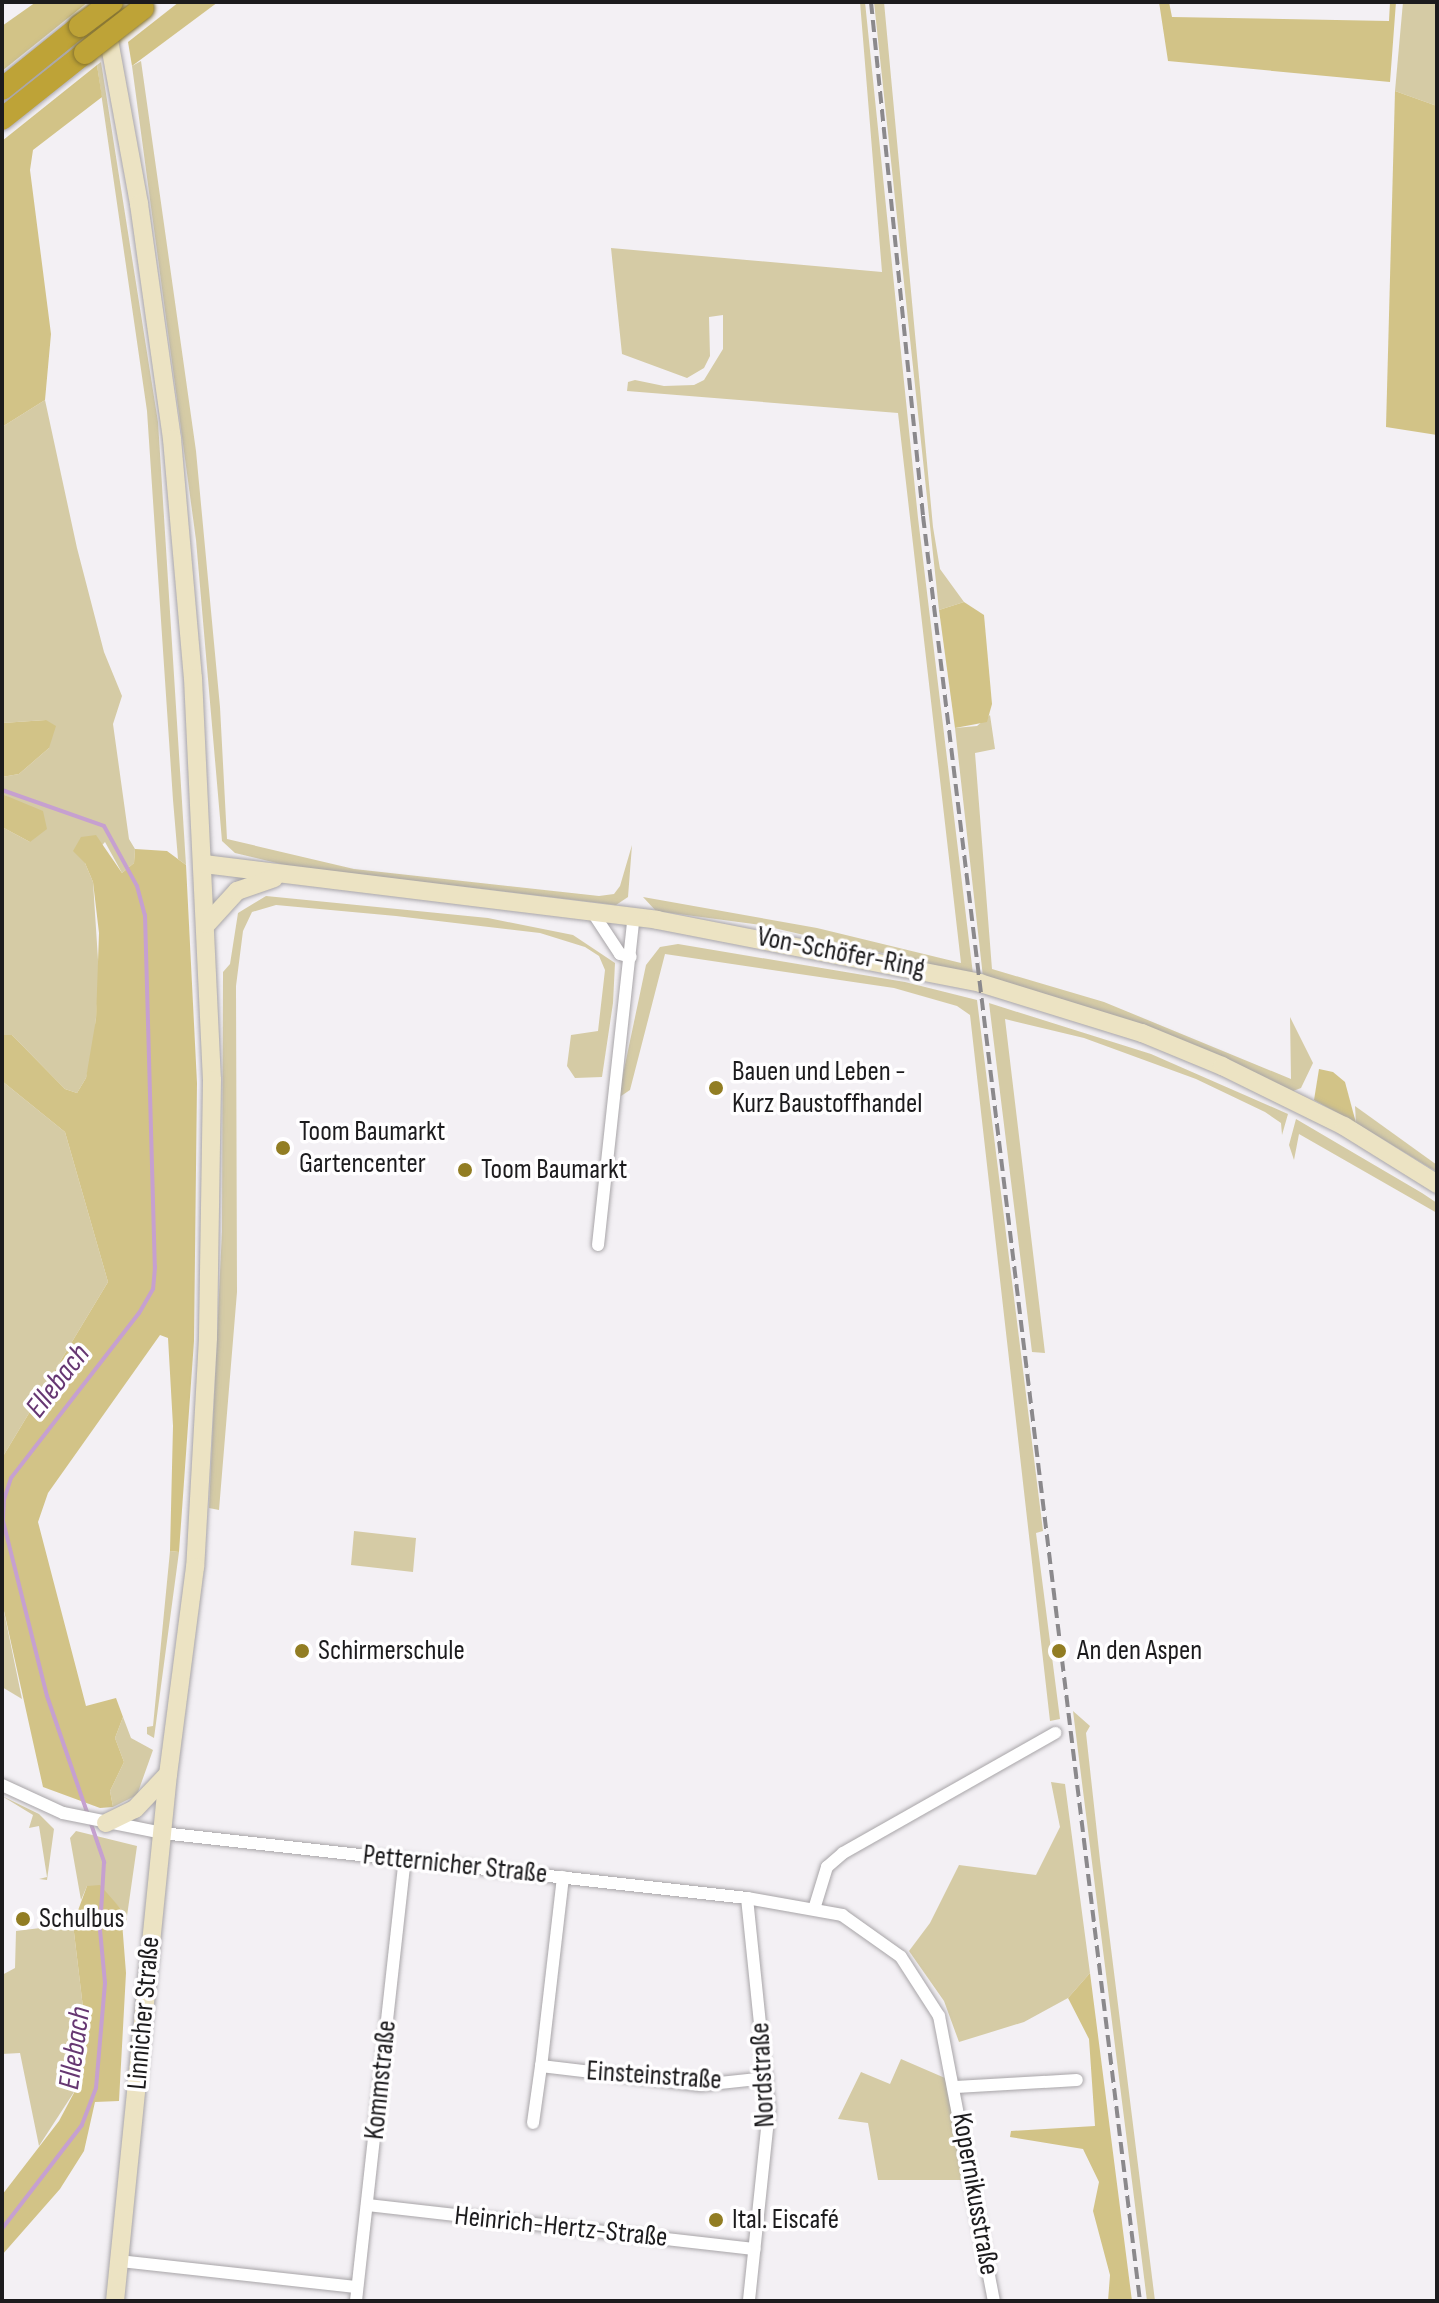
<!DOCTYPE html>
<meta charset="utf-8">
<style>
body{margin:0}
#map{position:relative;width:1439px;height:2303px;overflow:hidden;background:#f3f0f4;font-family:"Sofia Sans Condensed",sans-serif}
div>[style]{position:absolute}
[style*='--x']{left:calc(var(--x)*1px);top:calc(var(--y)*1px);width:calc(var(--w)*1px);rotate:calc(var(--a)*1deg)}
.green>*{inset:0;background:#d5cba5}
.forest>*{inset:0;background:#d2c387}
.stream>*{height:4px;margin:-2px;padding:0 2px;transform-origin:2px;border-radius:2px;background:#c6a0d0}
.roads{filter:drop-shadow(0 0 2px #a8a5a8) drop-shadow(0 0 2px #a8a5a8)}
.minor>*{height:12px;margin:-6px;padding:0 6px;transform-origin:6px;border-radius:6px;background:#fff}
.secondary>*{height:18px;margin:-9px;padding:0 9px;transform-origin:9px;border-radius:9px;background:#ece3c3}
.motorway>*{height:22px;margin:-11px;padding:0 11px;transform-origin:11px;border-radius:11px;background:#bea337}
.rail>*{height:4px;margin-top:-2px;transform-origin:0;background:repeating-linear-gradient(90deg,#8b898c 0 12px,transparent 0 18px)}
.bridges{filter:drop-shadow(0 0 2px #85732e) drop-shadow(0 0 2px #85732e)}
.motorway-bridge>*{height:22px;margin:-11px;padding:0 11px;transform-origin:11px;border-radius:11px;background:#bea337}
.dots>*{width:22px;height:22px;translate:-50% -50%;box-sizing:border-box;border:4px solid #fffeff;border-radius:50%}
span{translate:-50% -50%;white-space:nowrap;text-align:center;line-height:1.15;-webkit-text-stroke:7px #fffeff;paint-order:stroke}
.street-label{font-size:28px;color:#1c1b1d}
.poi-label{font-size:28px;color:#1c1b1d}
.left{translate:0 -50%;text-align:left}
.water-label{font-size:30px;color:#663772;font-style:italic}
.frame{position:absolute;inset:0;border:4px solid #1c1b1d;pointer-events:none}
</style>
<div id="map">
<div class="green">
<div style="clip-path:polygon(860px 2px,865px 2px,918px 518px,973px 974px,761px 925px,656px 911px,643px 897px,817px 928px,961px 963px,898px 413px,627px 391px,628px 382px,635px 380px,664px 386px,694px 385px,704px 380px,723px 349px,723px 315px,709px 317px,710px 356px,704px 368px,687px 378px,622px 354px,611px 248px,882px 272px)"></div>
<div style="clip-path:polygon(874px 2px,884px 2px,933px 527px,940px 569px,964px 602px,939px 610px)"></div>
<div style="clip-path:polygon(1403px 2px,1437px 2px,1437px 106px,1395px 91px)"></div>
<div style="clip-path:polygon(141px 61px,196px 451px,220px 707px,227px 839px,354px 869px,599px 896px,614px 894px,620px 886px,632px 845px,628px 897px,616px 905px,289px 866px,235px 853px,222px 841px,196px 540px,132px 66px)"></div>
<div style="clip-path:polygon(101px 62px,158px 422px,186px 865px,178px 859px,173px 800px,147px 411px,97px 65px)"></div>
<div style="clip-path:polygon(45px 400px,77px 548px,104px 652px,122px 696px,113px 724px,129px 839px,135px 849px,134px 863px,122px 873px,105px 842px,85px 863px,93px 882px,99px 975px,94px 1046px,86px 1078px,77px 1093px,65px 1089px,12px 1035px,2px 1035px,2px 827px,30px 842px,10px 798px,2px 794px,2px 777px,19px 774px,49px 748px,46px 720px,2px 723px,2px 427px)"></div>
<div style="clip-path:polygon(990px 715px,995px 749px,975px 753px,992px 969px,1104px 1002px,1291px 1079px,1290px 1017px,1313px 1063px,1301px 1088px,1293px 1091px,1141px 1025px,983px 977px,955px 728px,977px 726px)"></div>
<div style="clip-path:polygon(266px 896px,488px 918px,573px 935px,615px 963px,613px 1003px,602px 1077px,575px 1078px,567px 1066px,571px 1035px,598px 1031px,605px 970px,599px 956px,585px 947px,540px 933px,396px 916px,276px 905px,252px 912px,243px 931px,236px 986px,237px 1292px,219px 1510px,209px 1508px,222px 1231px,223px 972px,230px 964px,238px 913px)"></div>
<div style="clip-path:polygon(678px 944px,905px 982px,977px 1000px,1043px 1531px,1036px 1533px,1060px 1719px,1050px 1721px,970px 1015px,957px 1006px,894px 988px,665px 954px,630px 1090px,618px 1098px,646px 965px,660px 947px)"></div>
<div style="clip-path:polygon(989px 1003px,1151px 1054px,1288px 1114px,1282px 1135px,1281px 1123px,1265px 1112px,1196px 1079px,1084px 1038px,1005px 1019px,1045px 1353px,1032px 1352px)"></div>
<div style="clip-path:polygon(2px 1081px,65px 1132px,108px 1282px,2px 1458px)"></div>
<div style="clip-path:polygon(1355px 1106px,1437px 1165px,1437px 1172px,1356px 1123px)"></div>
<div style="clip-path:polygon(1296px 1119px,1422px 1193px,1437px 1203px,1437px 1213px,1299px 1134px,1294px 1160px,1289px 1145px)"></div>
<div style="clip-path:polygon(354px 1531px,416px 1538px,413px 1572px,351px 1565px)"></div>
<div style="clip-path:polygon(170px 1551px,179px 1552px,154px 1738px,147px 1734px,147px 1727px,153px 1726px)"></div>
<div style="clip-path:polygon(2px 1602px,22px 1699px,2px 1687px)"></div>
<div style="clip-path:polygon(1073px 1711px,1090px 1726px,1086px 1733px,1100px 1860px,1155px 2301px,1147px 2301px)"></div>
<div style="clip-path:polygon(123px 1717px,131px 1738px,153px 1750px,137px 1795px,113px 1807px,110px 1791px,124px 1762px,115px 1738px)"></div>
<div style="clip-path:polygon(1051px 1782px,1065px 1784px,1090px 1973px,1068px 1998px,1024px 2022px,959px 2042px,944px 2001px,909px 1951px,930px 1923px,959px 1865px,1036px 1875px,1060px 1827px)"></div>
<div style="clip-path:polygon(2px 1796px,39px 1814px,54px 1829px,47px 1880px,39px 1879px,47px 1877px,39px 1826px,29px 1828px,33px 1815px)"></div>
<div style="clip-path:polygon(76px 1831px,137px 1846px,126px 1923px,121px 1924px,121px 1909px,107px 1895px,87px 1886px,81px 1900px,70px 1838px)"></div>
<div style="clip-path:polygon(73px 1924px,87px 2041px,76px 2089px,39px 2146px,20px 2053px,2px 2054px,2px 1975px,15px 1968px,16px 1931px)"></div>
<div style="clip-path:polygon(901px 2059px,945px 2078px,966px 2180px,878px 2180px,868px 2123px,838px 2119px,861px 2072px,890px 2084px)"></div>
</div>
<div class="forest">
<div style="clip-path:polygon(36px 2px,88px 2px,2px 71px,2px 26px)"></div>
<div style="clip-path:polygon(179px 2px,218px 2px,132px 66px,128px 42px)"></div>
<div style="clip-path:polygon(1159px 2px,1169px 2px,1172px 17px,1389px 21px,1390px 2px,1396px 2px,1390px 82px,1168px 61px)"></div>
<div style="clip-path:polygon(97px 65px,102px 97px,33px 150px,30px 170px,51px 334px,45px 400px,2px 427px,2px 141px)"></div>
<div style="clip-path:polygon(1395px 91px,1437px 106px,1437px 435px,1386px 427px)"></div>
<div style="clip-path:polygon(964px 602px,984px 615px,992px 704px,987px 722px,955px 728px,939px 610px)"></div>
<div style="clip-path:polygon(46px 720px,56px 726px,49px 748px,19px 774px,2px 777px,2px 723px)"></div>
<div style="clip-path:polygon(2px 794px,43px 811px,47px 829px,30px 842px,2px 827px)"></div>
<div style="clip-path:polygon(96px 835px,122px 873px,134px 863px,135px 849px,167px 851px,186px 865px,197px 1083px,194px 1341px,179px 1552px,170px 1551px,173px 1426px,168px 1338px,160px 1335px,48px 1493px,38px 1522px,86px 1706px,116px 1698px,123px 1717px,115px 1738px,124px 1762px,110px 1791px,113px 1807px,100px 1808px,43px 1787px,2px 1602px,2px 1458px,108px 1282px,65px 1132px,2px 1081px,2px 1035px,12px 1035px,65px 1089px,77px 1093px,86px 1078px,96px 1019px,99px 933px,93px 882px,85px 863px,73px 851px,81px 837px)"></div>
<div style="clip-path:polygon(1319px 1069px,1333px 1072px,1345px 1082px,1356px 1123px,1314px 1100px)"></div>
<div style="clip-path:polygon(100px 1885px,121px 1909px,126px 1973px,119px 2101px,95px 2102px,84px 2151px,60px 2189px,2px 2255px,2px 2195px,59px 2121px,76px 2089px,87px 2041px,73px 1924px,87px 1886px)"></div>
<div style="clip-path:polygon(1090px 1973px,1132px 2301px,1108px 2301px,1110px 2275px,1093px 2211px,1099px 2182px,1083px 2149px,1010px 2137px,1011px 2131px,1095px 2126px,1089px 2039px,1068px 1998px)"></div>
</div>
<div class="stream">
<div style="--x:2;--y:790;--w:108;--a:19.4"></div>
<div style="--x:104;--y:826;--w:68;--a:61.2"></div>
<div style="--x:137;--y:886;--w:30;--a:75"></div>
<div style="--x:145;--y:915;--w:352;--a:88.4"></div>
<div style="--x:155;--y:1267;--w:22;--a:95"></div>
<div style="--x:153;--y:1289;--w:28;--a:120"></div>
<div style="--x:139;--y:1313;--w:209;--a:127.8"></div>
<div style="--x:11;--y:1478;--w:22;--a:108"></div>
<div style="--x:4;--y:1499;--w:22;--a:93"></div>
<div style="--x:3;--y:1521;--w:180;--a:75.9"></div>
<div style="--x:47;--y:1696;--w:176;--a:71"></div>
<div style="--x:104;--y:1862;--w:68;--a:93.4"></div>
<div style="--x:100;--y:1930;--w:53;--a:84.6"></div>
<div style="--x:105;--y:1983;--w:105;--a:94.9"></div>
<div style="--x:96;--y:2088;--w:40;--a:111"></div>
<div style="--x:82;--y:2125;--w:131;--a:127.6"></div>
</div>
<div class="roads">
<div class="minor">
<div style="--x:593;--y:913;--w:49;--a:56.6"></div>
<div style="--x:620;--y:954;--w:11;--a:15"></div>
<div style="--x:598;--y:1245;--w:331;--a:-83.8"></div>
<div style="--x:2;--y:1785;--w:67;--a:24.7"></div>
<div style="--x:63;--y:1813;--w:101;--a:11.4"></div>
<div style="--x:162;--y:1833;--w:589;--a:6.34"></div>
<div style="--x:747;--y:1898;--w:97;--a:10.1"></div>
<div style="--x:842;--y:1915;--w:72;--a:35.4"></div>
<div style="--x:901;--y:1957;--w:70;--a:57.2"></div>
<div style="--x:939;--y:2016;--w:290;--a:79.1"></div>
<div style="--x:563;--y:1877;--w:190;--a:96.6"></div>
<div style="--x:541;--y:2066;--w:161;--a:6.8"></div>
<div style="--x:701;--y:2085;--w:66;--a:-6.1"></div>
<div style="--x:747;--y:1898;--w:213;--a:84.1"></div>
<div style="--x:769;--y:2110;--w:192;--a:96"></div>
<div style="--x:815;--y:1906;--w:41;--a:-72.9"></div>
<div style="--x:827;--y:1867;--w:21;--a:-41"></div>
<div style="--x:843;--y:1853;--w:244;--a:-29.5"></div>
<div style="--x:956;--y:2087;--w:121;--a:-3.3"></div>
<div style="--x:533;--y:2123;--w:58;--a:-82"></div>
<div style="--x:367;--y:2205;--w:390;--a:6.5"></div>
<div style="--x:120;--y:2261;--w:238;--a:6.3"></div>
<div style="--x:356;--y:2301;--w:444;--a:-83.7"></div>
</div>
<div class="secondary">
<div style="--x:102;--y:2;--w:205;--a:79.6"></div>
<div style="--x:139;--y:204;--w:237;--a:82"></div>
<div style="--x:172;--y:439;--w:240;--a:85"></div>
<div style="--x:193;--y:678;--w:402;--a:87.3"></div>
<div style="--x:212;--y:1080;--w:258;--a:90.9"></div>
<div style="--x:208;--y:1338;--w:229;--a:93.2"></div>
<div style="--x:195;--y:1567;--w:209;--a:97.4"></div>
<div style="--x:168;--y:1774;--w:530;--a:95.74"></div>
<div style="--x:204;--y:864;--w:456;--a:7"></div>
<div style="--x:657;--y:920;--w:329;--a:11"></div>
<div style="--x:980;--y:983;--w:170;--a:17.2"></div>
<div style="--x:1142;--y:1033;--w:87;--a:22.4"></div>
<div style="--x:1222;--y:1066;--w:136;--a:26.2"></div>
<div style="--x:1344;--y:1126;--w:110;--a:31.9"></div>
<div style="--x:207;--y:924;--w:45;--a:-47.7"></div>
<div style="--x:237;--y:891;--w:39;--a:-19"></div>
<div style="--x:106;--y:1823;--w:32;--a:-26"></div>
<div style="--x:135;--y:1809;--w:48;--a:-46.7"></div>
</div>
<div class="motorway">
<div style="--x:2;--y:89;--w:100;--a:-38.9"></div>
<div style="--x:2;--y:119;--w:106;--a:-38.5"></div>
</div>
</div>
<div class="rail">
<div style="--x:871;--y:2;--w:517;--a:84.22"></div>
<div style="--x:923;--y:516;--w:1798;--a:83.07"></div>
</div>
<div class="bridges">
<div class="motorway-bridge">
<div style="--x:80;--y:26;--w:40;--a:-37"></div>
<div style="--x:85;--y:53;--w:73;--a:-37.8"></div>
</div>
</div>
<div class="dots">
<div style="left:716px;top:1088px;background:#927d23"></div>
<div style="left:283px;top:1148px;background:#927d23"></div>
<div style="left:465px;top:1170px;background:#927d23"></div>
<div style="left:302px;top:1651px;background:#927d23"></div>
<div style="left:1059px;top:1651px;background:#927d23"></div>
<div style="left:23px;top:1919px;background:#927d23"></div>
<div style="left:716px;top:2220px;background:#927d23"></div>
</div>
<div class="street-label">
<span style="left:841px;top:953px;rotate:11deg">Von-Schöfer-Ring</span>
<span style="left:455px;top:1865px;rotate:6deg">Petternicher Straße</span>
<span style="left:144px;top:2013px;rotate:-85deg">Linnicher Straße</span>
<span style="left:763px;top:2075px;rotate:-93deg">Nordstraße</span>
<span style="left:654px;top:2076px;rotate:4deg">Einsteinstraße</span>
<span style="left:381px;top:2080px;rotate:-84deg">Kommstraße</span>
<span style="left:975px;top:2194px;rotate:80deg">Kopernikusstraße</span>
<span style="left:561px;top:2227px;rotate:6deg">Heinrich-Hertz-Straße</span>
</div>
<div class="poi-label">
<span class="left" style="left:732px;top:1088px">Bauen und Leben -<br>Kurz Baustoffhandel</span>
<span class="left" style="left:299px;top:1148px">Toom Baumarkt<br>Gartencenter</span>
<span class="left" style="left:481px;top:1170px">Toom Baumarkt</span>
<span class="left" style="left:318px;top:1651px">Schirmerschule</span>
<span class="left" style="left:1077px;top:1651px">An den Aspen</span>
<span class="left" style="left:39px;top:1919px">Schulbus</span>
<span class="left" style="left:732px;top:2220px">Ital. Eiscafé</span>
</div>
<div class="water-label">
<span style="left:58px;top:1381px;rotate:-52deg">Ellebach</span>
<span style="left:75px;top:2048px;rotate:-82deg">Ellebach</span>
</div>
<div class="frame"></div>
</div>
